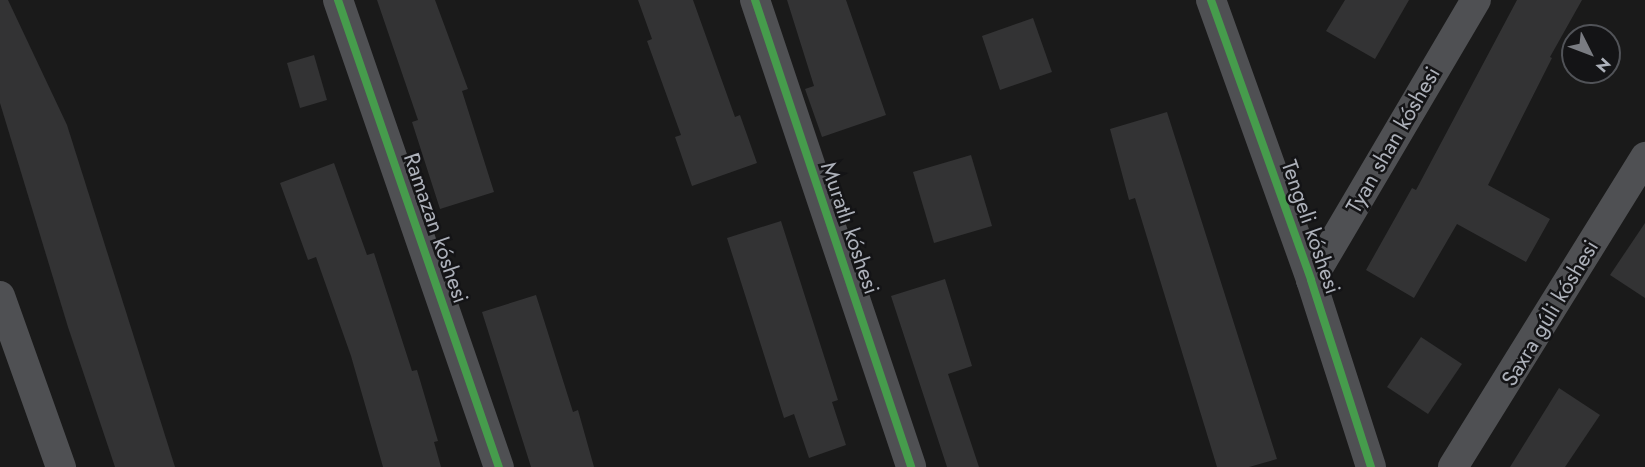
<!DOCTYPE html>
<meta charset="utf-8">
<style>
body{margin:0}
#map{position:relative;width:1645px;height:467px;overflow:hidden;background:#1a1a1a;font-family:Jost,sans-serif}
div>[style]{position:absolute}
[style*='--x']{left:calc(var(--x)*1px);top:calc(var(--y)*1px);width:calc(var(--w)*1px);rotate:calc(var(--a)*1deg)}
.building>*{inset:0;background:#333334}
.street>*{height:30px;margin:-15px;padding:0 15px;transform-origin:15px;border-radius:15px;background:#4f5053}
.cycleway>*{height:8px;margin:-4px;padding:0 4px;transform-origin:4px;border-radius:4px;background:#469c4c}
span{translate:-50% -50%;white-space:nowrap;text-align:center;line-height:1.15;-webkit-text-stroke:5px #141416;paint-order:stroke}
.street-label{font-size:22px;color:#adb1ba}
.north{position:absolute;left:1561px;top:24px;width:60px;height:60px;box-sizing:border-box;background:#141416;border:2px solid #515358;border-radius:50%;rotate:132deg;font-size:16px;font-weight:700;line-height:24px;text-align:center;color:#adb1ba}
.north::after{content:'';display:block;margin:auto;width:21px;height:27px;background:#7a7c82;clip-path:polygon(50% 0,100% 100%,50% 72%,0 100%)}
</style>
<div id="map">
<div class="building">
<div style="clip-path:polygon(0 0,8px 0,67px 125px,175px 467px,115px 467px,68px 327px,0 103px)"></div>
<div style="clip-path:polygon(377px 0,435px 0,468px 89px,462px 91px,494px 192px,440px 209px,412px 122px,418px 120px)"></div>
<div style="clip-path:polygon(638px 0,693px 0,735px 117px,740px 115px,757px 163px,692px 186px,675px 137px,681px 135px,647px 41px,652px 39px)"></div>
<div style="clip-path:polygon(787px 0,846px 0,886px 115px,822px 137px,805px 89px,814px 86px)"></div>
<div style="clip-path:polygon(1345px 0,1409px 0,1375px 59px,1326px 31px)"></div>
<div style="clip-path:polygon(1517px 0,1582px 0,1550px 57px,1552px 58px,1488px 185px,1550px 219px,1526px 262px,1457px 224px,1414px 298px,1366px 270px,1412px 188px,1416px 190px)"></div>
<div style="clip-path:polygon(1033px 18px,1052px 72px,1000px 90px,982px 36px)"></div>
<div style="clip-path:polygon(314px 55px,327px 100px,300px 108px,287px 63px)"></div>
<div style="clip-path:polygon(1167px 112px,1277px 459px,1249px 467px,1217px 467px,1135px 198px,1129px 200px,1110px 129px)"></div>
<div style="clip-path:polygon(971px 155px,992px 226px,934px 243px,913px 172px)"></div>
<div style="clip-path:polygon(334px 163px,367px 255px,374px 253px,412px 371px,417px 370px,438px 441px,434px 442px,441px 467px,383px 467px,351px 356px,316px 257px,308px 260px,280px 183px)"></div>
<div style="clip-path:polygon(781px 221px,838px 400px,832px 402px,846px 445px,809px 458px,794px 414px,784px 418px,727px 238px)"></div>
<div style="clip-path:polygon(1645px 223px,1645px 298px,1610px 275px)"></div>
<div style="clip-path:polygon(945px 279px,972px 366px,948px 374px,979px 467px,947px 467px,891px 296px)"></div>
<div style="clip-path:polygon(536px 295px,573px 412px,578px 410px,594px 467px,531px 467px,482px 312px)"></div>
<div style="clip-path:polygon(1421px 337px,1462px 364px,1428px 414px,1387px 387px)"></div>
<div style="clip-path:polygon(1559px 388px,1600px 415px,1565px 467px,1510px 467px)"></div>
</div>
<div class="street">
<div style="--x:338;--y:0;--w:494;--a:71"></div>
<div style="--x:755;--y:0;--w:492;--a:71.5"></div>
<div style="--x:1211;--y:0;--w:297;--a:70.3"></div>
<div style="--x:1311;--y:280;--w:196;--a:72.2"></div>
<div style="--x:1311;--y:280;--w:325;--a:-59.5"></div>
<div style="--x:0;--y:296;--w:182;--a:70.4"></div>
<div style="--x:1453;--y:467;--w:365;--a:-58.2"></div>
</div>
<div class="cycleway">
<div style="--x:338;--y:0;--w:494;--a:71"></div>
<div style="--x:755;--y:0;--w:492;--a:71.5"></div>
<div style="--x:1211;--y:0;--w:297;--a:70.3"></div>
<div style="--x:1311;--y:280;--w:196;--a:72.2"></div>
</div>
<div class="street-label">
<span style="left:1393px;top:140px;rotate:-60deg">Tyan shan kóshesi</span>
<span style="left:1311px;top:227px;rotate:71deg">Tengeli kóshesi</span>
<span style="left:436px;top:228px;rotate:71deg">Ramazan kóshesi</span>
<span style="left:850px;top:228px;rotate:71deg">Muratlı kóshesi</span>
<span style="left:1550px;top:313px;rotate:-59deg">Saxra gúli kóshesi</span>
</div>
<div class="north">N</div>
</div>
